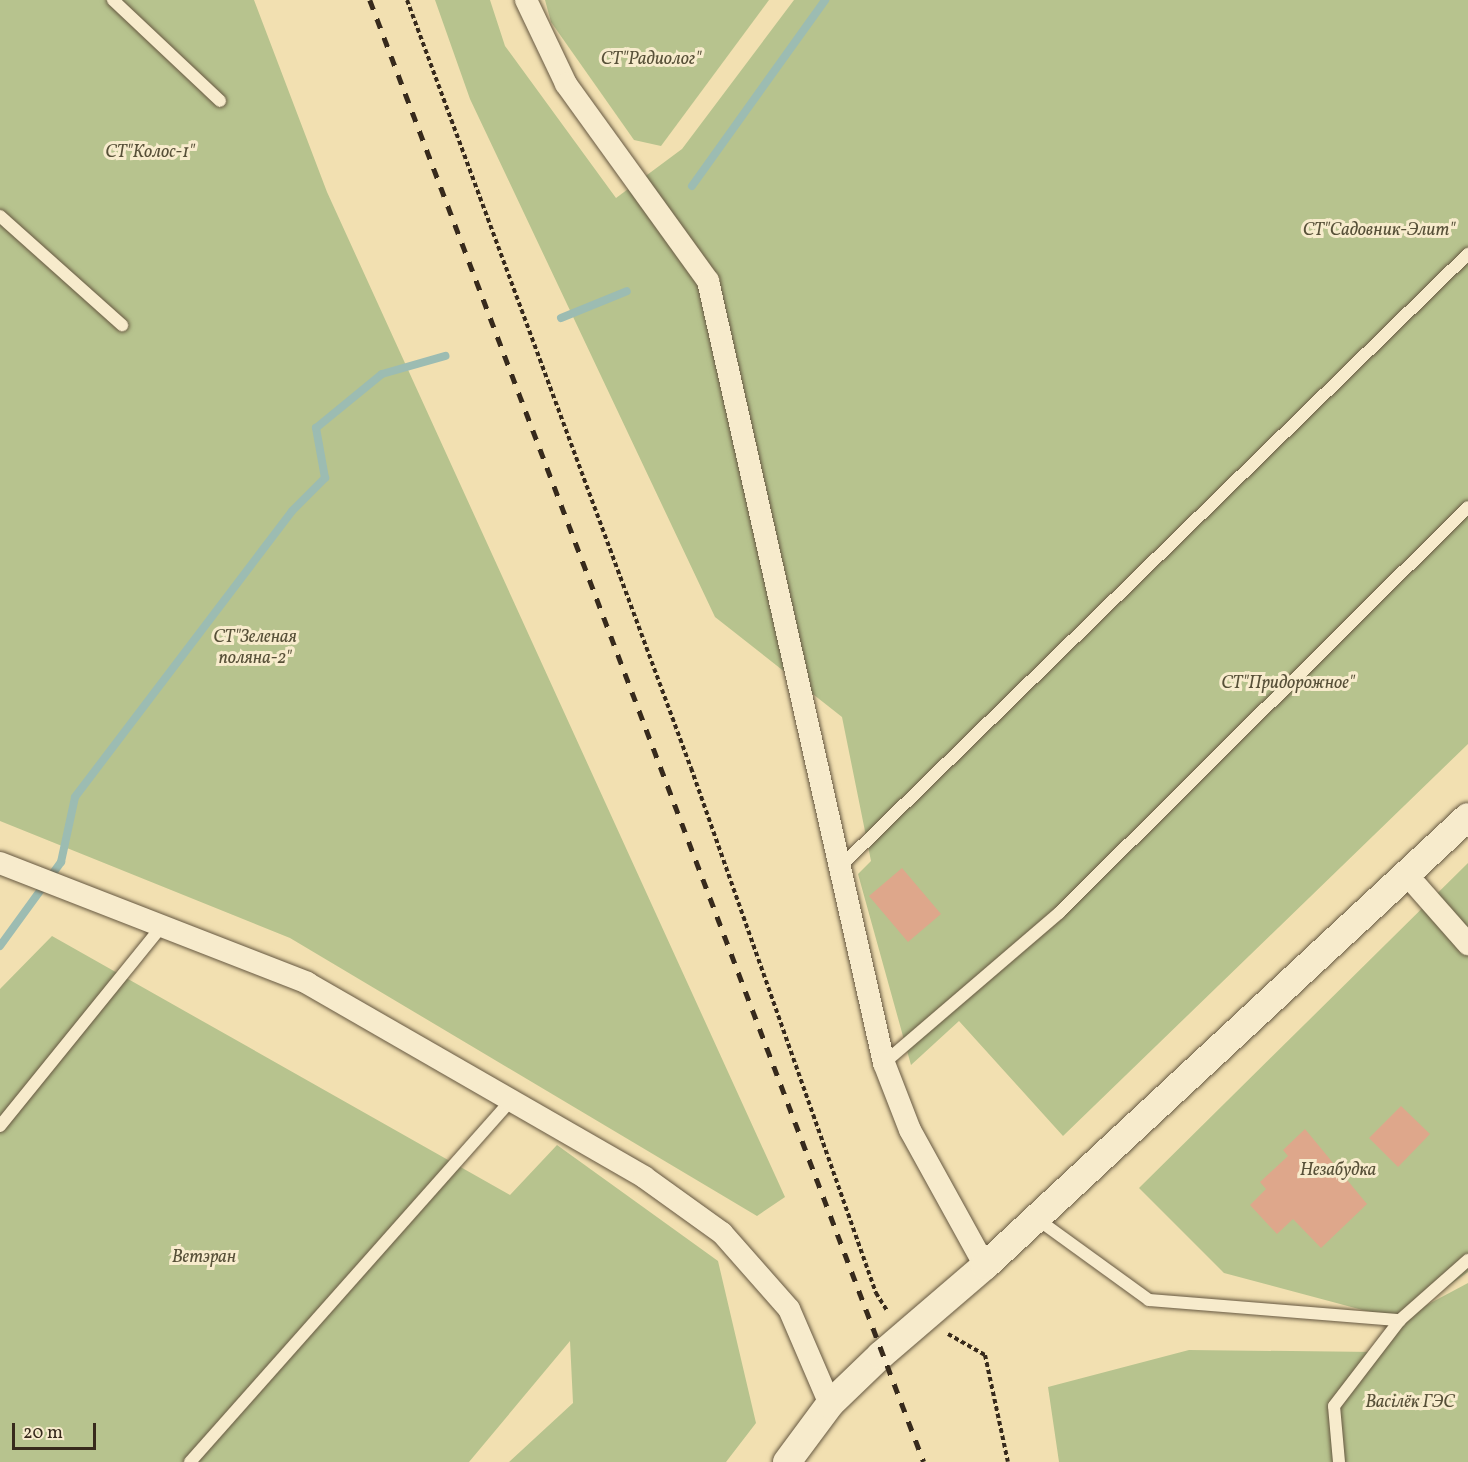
<!DOCTYPE html>
<meta charset="utf-8">
<style>
body{margin:0}
#map{position:relative;width:1468px;height:1462px;overflow:hidden;background:#f2e0b1;font-family:Vollkorn,serif}
div>[style]{position:absolute}
[style*='--x']{left:calc(var(--x)*1px);top:calc(var(--y)*1px);width:calc(var(--w)*1px);rotate:calc(var(--a)*1deg)}
.green>*{inset:0;background:#b7c38e}
.stream>*{height:8px;margin:-4px;padding:0 4px;transform-origin:4px;border-radius:4px;background:#9cbcb2}
.building>*{inset:0;background:#dea78b}
.path>*{height:4px;margin-top:-2px;transform-origin:0;background:repeating-linear-gradient(90deg,#372a1c 0 4.5px,transparent 0 7.5px)}
.roads{filter:drop-shadow(0 0 2px #665841) drop-shadow(0 0 2px #665841)}
.service>*{height:12px;margin:-6px;padding:0 6px;transform-origin:6px;border-radius:6px;background:#f7ebcc}
.minor>*{height:22px;margin:-11px;padding:0 11px;transform-origin:11px;border-radius:11px;background:#f7ebcc}
.tertiary>*{height:28px;margin:-14px;padding:0 14px;transform-origin:14px;border-radius:14px;background:#f7ebcc}
.rail>*{height:4.5px;margin-top:-2.25px;transform-origin:0;background:repeating-linear-gradient(90deg,#372a1c 0 10px,transparent 0 20px)}
span{translate:-50% -50%;white-space:nowrap;text-align:center;line-height:1.15;-webkit-text-stroke:6px #f7ebcc;paint-order:stroke}
.park-label{font-size:18px;color:#575038;font-style:italic}
.scale{position:absolute;left:12px;top:1423px;width:84px;height:27px;box-sizing:border-box;border:3px solid #372a1c;border-top:0;padding-left:8px;font-size:18px;line-height:21px;white-space:nowrap;color:#372a1c;-webkit-text-stroke:4px #f7ebcc;paint-order:stroke}
</style>
<div id="map">
<div class="green">
<div style="clip-path:polygon(0 0,254px 0,327px 192px,785px 1197px,757px 1216px,290px 938px,0 821px)"></div>
<div style="clip-path:polygon(435px 0,490px 0,505px 46px,616px 198px,682px 149px,794px 0,1468px 0,1468px 744px,1063px 1136px,959px 1021px,911px 1065px,858px 874px,871px 861px,842px 717px,715px 617px,470px 99px)"></div>
<div style="clip-path:polygon(545px 0,769px 0,661px 146px,634px 140px,551px 22px)"></div>
<div style="clip-path:polygon(1468px 863px,1468px 1272px,1406px 1316px,1468px 1283px,1468px 1462px,1059px 1462px,1048px 1387px,1189px 1350px,1375px 1352px,1400px 1320px,1224px 1273px,1139px 1188px)"></div>
<div style="clip-path:polygon(52px 936px,510px 1195px,557px 1145px,718px 1261px,756px 1423px,726px 1462px,509px 1462px,573px 1403px,570px 1341px,469px 1462px,0 1462px,0 989px)"></div>
</div>
<div class="stream">
<div style="--x:692;--y:186;--w:229;--a:-54.4"></div>
<div style="--x:561;--y:318;--w:71;--a:-22.2"></div>
<div style="--x:0;--y:946;--w:104;--a:-54"></div>
<div style="--x:61;--y:862;--w:66;--a:-77.8"></div>
<div style="--x:75;--y:797;--w:359;--a:-52.8"></div>
<div style="--x:292;--y:511;--w:47;--a:-45"></div>
<div style="--x:325;--y:478;--w:51;--a:-100.2"></div>
<div style="--x:316;--y:428;--w:85;--a:-39.3"></div>
<div style="--x:382;--y:374;--w:66;--a:-15.9"></div>
</div>
<div class="building">
<div style="clip-path:polygon(902px 868px,941px 914px,908px 942px,869px 896px)"></div>
<div style="clip-path:polygon(1401px 1106px,1430px 1134px,1398px 1167px,1369px 1138px)"></div>
<div style="clip-path:polygon(1305px 1129px,1367px 1204px,1321px 1248px,1293px 1219px,1277px 1234px,1250px 1205px,1266px 1189px,1260px 1182px,1288px 1156px,1283px 1150px)"></div>
</div>
<div class="path">
<div style="--x:407;--y:0;--w:819;--a:69.71"></div>
<div style="--x:691;--y:768;--w:557;--a:70.59"></div>
<div style="--x:876;--y:1293;--w:22;--a:58"></div>
<div style="--x:948;--y:1334;--w:43;--a:29.6"></div>
<div style="--x:985;--y:1355;--w:109;--a:77.9"></div>
</div>
<div class="roads">
<div class="service">
<div style="--x:113;--y:0;--w:147;--a:43.3"></div>
<div style="--x:0;--y:216;--w:164;--a:41.8"></div>
<div style="--x:842;--y:865;--w:875;--a:-44.31"></div>
<div style="--x:884;--y:1063;--w:230;--a:-40.6"></div>
<div style="--x:1059;--y:913;--w:576;--a:-44.79"></div>
<div style="--x:0;--y:1126;--w:259;--a:-51"></div>
<div style="--x:1037;--y:1219;--w:138;--a:35.9"></div>
<div style="--x:1149;--y:1300;--w:252;--a:4.6"></div>
<div style="--x:190;--y:1462;--w:484;--a:-48.4"></div>
<div style="--x:1339;--y:1462;--w:56;--a:-95.1"></div>
<div style="--x:1334;--y:1406;--w:108;--a:-52.5"></div>
<div style="--x:1400;--y:1320;--w:91;--a:-41.4"></div>
</div>
<div class="minor">
<div style="--x:526;--y:0;--w:93;--a:64.5"></div>
<div style="--x:566;--y:84;--w:243;--a:54.2"></div>
<div style="--x:708;--y:281;--w:802;--a:77.32"></div>
<div style="--x:884;--y:1063;--w:72;--a:68.8"></div>
<div style="--x:910;--y:1130;--w:155;--a:61.1"></div>
<div style="--x:0;--y:863;--w:330;--a:21.3"></div>
<div style="--x:307;--y:983;--w:389;--a:29.9"></div>
<div style="--x:644;--y:1177;--w:96;--a:35.7"></div>
<div style="--x:722;--y:1233;--w:101;--a:48.6"></div>
<div style="--x:789;--y:1309;--w:103;--a:66.7"></div>
<div style="--x:1408;--y:876;--w:91;--a:48.6"></div>
</div>
<div class="tertiary">
<div style="--x:787;--y:1462;--w:72;--a:-53.4"></div>
<div style="--x:830;--y:1404;--w:71;--a:-43.9"></div>
<div style="--x:881;--y:1355;--w:137;--a:-40.6"></div>
<div style="--x:985;--y:1266;--w:659;--a:-42.91"></div>
</div>
</div>
<div class="rail">
<div style="--x:370;--y:0;--w:1563;--a:69.25"></div>
</div>
<div class="park-label">
<span style="left:651px;top:60px">СТ"Радиолог"</span>
<span style="left:150px;top:153px">СТ"Колос-1"</span>
<span style="left:1379px;top:231px">СТ"Садовник-Элит"</span>
<span style="left:255px;top:649px">СТ"Зеленая<br>поляна-2"</span>
<span style="left:1288px;top:684px">СТ"Придорожное"</span>
<span style="left:1338px;top:1171px">Незабудка</span>
<span style="left:204px;top:1258px">Ветэран</span>
<span style="left:1410px;top:1403px">Васілёк ГЭС</span>
</div>
<div class="scale">20 m</div>
</div>
